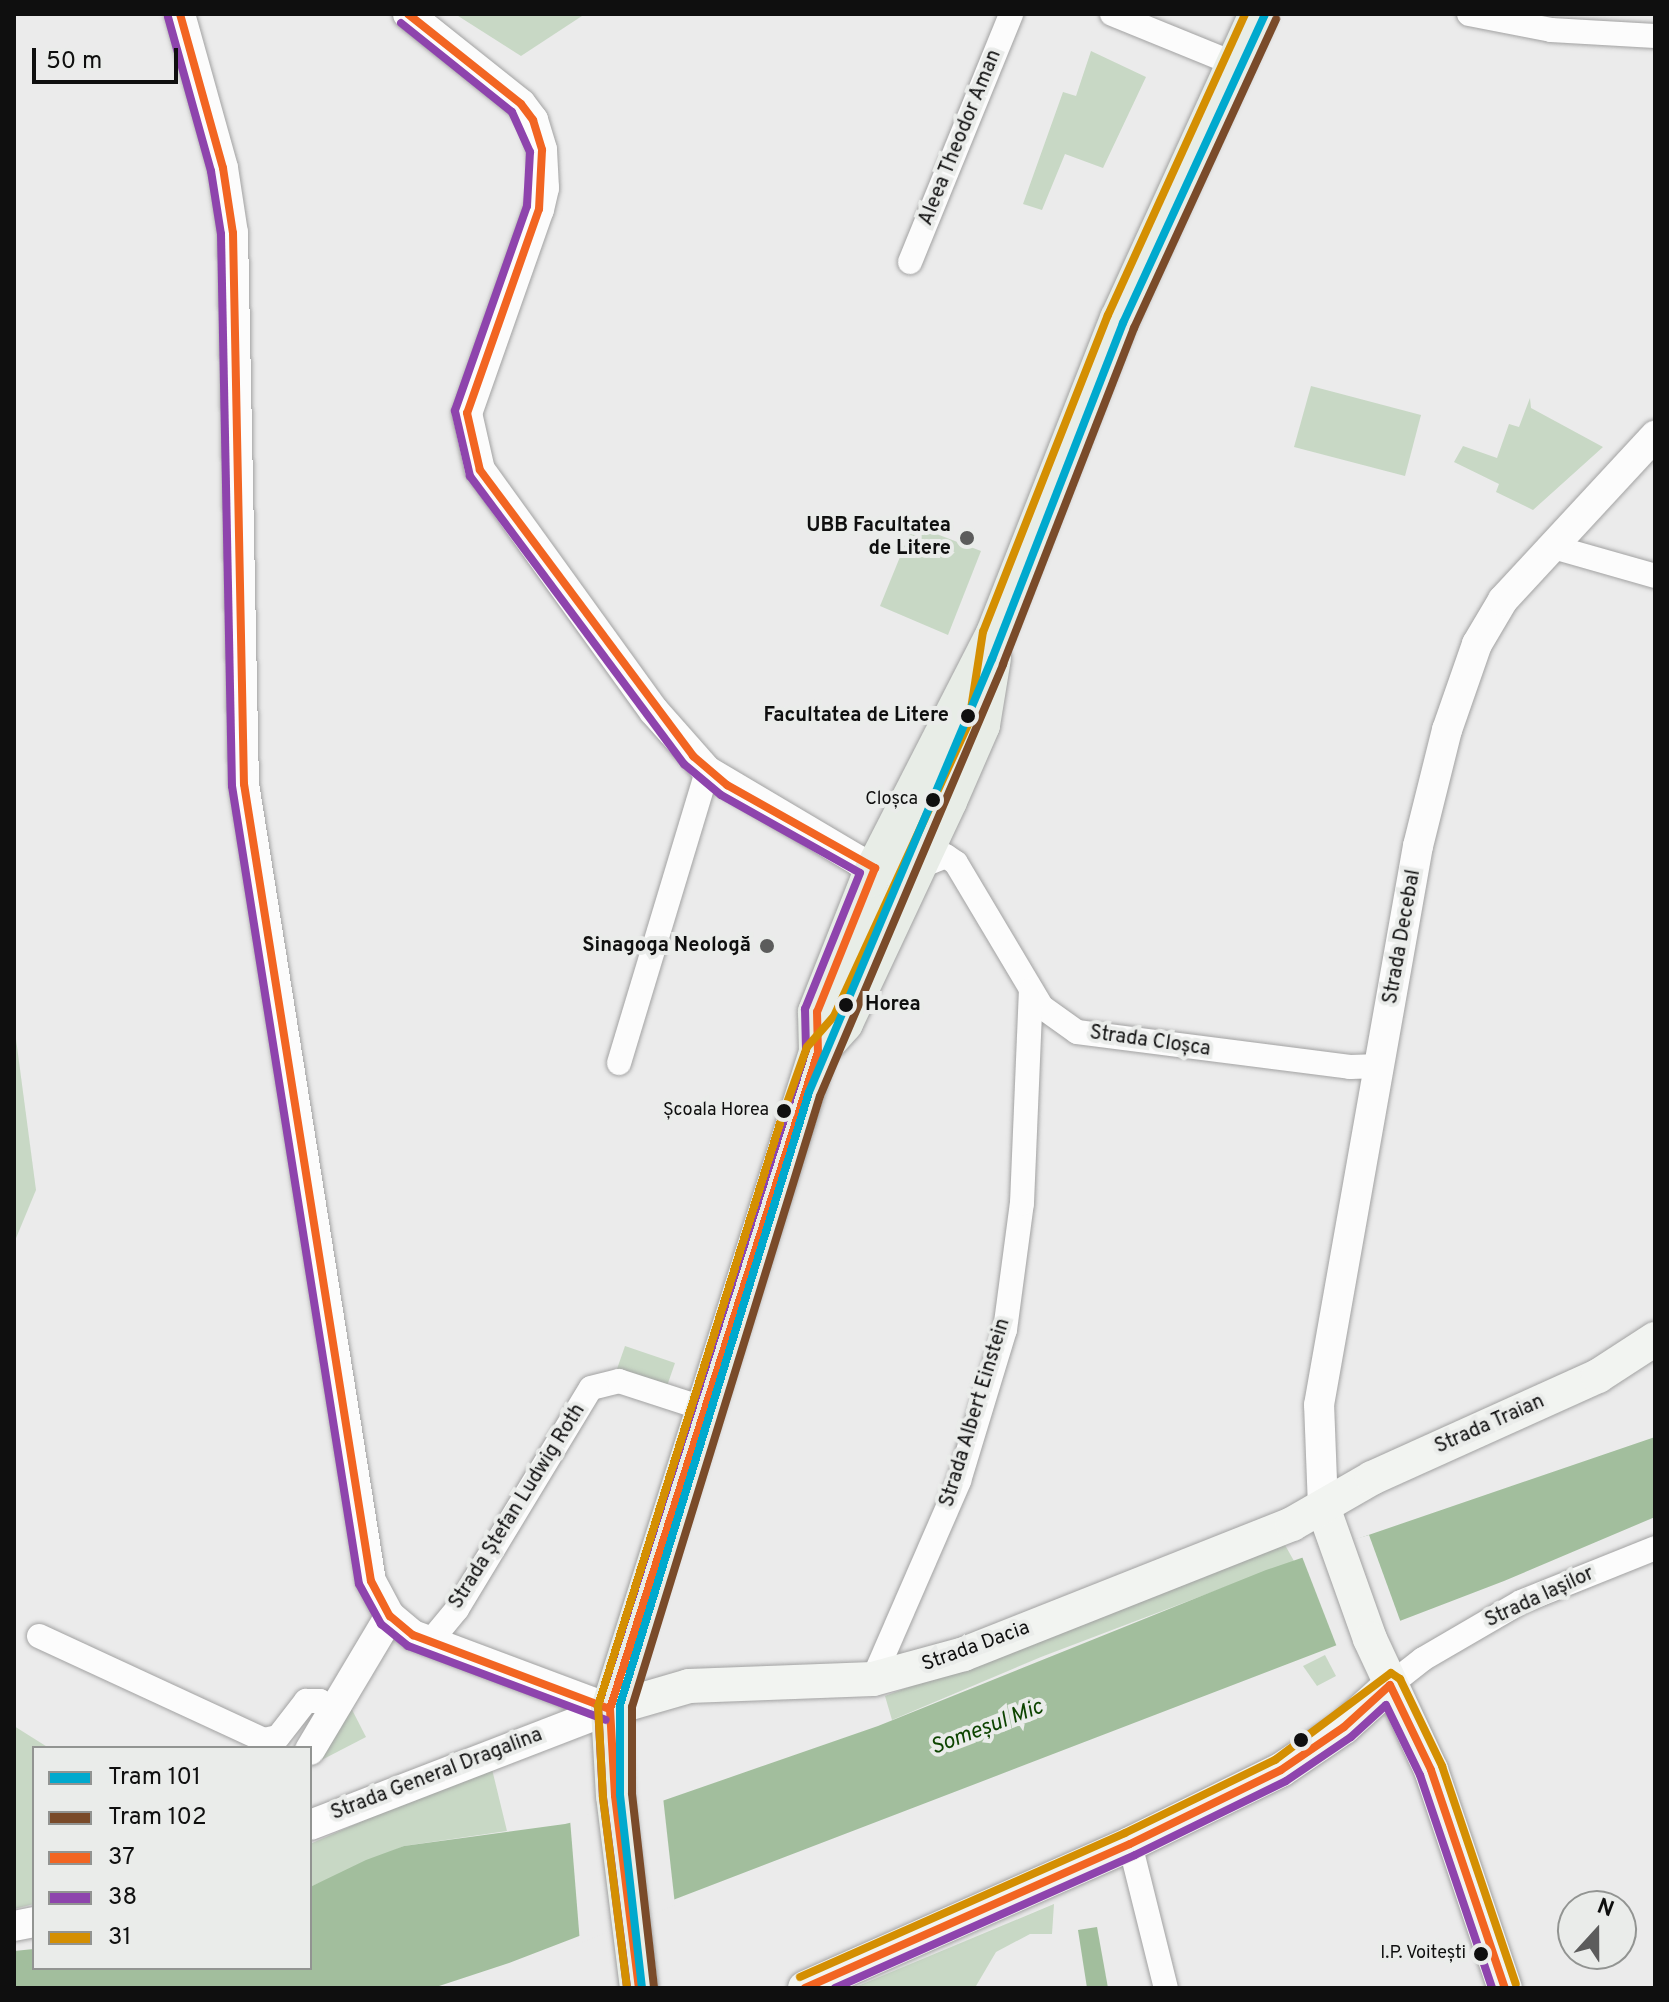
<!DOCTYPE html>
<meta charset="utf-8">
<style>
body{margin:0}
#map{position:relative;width:1669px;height:2002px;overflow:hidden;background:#ebebeb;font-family:Overpass,sans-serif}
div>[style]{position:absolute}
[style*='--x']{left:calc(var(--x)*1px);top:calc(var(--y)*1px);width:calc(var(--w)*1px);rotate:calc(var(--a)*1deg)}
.green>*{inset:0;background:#c8d8c5}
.water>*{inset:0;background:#a2be9d}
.pier>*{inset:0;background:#ebebeb}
.roads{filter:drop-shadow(0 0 2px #a2a2a2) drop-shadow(0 0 2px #a2a2a2)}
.minor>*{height:24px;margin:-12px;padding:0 12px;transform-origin:12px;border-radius:12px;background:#fcfcfc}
.tertiary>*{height:30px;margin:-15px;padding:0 15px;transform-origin:15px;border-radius:15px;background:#fcfcfc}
.secondary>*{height:34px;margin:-17px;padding:0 17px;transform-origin:17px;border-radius:17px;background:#f2f4f1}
.primary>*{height:38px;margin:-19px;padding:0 19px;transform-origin:19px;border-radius:19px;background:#e8ede7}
.bus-1>*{height:8px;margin:-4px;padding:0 4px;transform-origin:4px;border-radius:4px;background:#f26522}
.bus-2>*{height:8px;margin:-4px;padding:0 4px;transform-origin:4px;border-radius:4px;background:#8e44ad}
.bus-3>*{height:8px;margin:-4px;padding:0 4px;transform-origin:4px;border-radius:4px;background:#d48f02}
.tram-1>*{height:8px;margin:-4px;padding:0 4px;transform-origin:4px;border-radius:4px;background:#00a9ce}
.tram-2>*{height:8px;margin:-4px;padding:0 4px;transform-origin:4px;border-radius:4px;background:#7a4b2a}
.dots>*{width:22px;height:22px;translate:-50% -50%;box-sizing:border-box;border:4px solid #eaecea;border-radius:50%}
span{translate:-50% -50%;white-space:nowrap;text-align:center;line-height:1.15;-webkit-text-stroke:8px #eaecea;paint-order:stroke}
.bus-label{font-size:18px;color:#0f0f0f}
.right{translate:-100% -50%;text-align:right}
.street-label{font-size:20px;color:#0f0f0f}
.poi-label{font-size:20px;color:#0f0f0f;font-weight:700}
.stop-label{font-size:20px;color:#0f0f0f;font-weight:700}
.left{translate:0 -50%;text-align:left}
.water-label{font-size:22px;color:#0d4400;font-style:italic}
.frame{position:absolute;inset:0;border:16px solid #0f0f0f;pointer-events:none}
.legend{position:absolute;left:32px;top:1746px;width:280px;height:224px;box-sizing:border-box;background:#eaecea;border:2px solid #929492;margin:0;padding:10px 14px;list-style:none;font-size:24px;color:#0f0f0f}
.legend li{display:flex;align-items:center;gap:16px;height:40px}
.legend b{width:40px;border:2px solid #929492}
.north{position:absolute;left:1557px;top:1890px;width:80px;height:80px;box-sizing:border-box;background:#eaecea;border:2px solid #929492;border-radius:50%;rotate:21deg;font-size:22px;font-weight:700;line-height:32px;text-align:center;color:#0f0f0f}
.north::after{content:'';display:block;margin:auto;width:28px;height:36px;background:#5c5c5c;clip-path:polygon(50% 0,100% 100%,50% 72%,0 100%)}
.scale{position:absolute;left:32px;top:48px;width:146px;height:36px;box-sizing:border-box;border:4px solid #0f0f0f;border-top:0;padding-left:10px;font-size:24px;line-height:28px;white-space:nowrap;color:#0f0f0f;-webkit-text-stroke:6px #eaecea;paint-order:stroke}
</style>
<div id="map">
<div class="green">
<div style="clip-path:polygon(455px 14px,585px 14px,521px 56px)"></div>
<div style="clip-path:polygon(1091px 51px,1146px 77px,1103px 168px,1065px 154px,1042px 210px,1023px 204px,1063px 92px,1076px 96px)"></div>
<div style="clip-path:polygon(1311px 386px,1421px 415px,1405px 476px,1294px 447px)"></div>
<div style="clip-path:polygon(1530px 398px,1531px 408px,1603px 447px,1533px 510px,1496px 492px,1499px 484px,1454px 462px,1463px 446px,1497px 458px,1509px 424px,1519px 427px)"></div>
<div style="clip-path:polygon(913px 525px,981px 551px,948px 635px,880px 606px)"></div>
<div style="clip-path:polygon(14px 1024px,36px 1190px,14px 1243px)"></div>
<div style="clip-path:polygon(625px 1346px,675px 1363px,667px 1386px,617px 1369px)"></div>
<div style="clip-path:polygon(1285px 1545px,1294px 1561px,1041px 1657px,892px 1720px,885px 1696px)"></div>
<div style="clip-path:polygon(1325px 1655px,1336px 1676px,1317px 1686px,1303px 1666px)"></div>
<div style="clip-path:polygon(347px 1700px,366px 1737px,310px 1766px,310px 1761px)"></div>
<div style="clip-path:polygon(14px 1726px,49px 1748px,34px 1748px,34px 1904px,14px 1909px)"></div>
<div style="clip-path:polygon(491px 1765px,507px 1831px,404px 1846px,310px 1887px,310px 1844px)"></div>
<div style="clip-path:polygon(1054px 1904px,1052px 1934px,1030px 1934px,996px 1952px,976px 1986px,853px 1988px)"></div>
</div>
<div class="water">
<div style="clip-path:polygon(1655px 1437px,1655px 1517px,1504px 1581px,509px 1963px,433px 1988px,14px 1988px,14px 1951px,34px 1949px,34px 1968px,310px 1968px,310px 1887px,366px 1860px,404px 1846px,565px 1824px,662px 1801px,878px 1726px,1266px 1570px)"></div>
<div style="clip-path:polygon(1097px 1927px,1108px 1988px,1087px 1988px,1078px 1930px)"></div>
</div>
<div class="pier">
<div style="clip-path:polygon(1369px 1535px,1401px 1623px,1337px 1647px,1301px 1554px)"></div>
<div style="clip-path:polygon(663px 1797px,675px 1905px,580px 1943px,570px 1819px)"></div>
</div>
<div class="roads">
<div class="minor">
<div style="--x:1112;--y:14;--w:133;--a:22.1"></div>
<div style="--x:1469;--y:14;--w:84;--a:11"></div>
<div style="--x:1551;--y:30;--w:104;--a:3.3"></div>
<div style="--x:910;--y:262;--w:268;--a:-67.8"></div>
<div style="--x:1550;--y:546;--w:109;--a:15.9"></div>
<div style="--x:916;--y:868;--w:32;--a:-22"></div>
<div style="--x:946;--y:856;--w:12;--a:35"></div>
<div style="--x:956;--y:863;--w:168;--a:59.2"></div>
<div style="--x:1042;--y:1007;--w:43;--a:35.5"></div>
<div style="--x:1077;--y:1032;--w:275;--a:7.3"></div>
<div style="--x:1350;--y:1067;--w:31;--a:-2"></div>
<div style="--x:619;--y:1063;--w:305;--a:-73.2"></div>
<div style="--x:39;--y:1636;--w:248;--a:24.8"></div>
<div style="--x:264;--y:1740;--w:14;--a:-12"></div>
<div style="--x:278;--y:1737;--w:46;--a:-52.1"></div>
<div style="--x:306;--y:1701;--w:14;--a:0"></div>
<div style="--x:320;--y:1701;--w:16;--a:35"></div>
<div style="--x:429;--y:1643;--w:44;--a:-50.5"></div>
<div style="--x:457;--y:1609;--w:258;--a:-58.8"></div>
<div style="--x:591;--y:1388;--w:29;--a:-14"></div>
<div style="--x:619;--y:1381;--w:90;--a:18"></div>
<div style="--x:873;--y:1679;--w:216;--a:-66.5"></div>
<div style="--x:959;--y:1481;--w:158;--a:-73.1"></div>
<div style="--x:1005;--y:1330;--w:128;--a:-82.4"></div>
<div style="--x:1022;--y:1203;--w:213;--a:-87.6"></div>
<div style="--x:1390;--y:1685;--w:42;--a:-38.2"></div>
<div style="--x:1423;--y:1659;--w:113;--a:-30.2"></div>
<div style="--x:1521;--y:1602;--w:144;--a:-21.9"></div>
<div style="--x:1130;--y:1844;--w:148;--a:76"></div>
</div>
<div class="tertiary">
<div style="--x:180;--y:14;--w:160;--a:74.4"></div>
<div style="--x:223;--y:168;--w:66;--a:81.3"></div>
<div style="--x:233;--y:233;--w:551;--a:88.86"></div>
<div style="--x:244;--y:784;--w:807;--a:80.95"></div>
<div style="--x:371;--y:1581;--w:40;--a:62"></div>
<div style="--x:390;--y:1616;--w:30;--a:40"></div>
<div style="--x:413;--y:1635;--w:210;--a:20.6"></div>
<div style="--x:408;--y:14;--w:144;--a:38.5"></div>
<div style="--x:521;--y:104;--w:20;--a:53"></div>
<div style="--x:533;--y:120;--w:31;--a:73"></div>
<div style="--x:542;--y:150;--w:38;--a:87"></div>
<div style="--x:544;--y:188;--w:22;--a:103"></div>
<div style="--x:539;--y:209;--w:216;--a:109.4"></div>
<div style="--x:467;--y:413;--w:58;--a:77.2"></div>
<div style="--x:480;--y:470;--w:297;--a:54.2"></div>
<div style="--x:654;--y:711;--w:80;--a:48.5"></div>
<div style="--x:707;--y:771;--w:177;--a:30.6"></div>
<div style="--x:859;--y:861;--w:36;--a:16"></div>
<div style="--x:1323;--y:1507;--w:102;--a:-92.2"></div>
<div style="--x:1319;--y:1405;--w:568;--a:-79.96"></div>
<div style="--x:1418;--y:846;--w:120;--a:-76"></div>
<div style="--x:1447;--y:730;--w:91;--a:-70.8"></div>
<div style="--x:1477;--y:644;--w:51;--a:-59.4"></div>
<div style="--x:1503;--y:600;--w:224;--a:-47.2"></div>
<div style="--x:310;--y:1750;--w:156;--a:-59.2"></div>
<div style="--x:310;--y:1825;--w:322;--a:-21.1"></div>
<div style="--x:14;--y:1926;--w:20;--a:-11"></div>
</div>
<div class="secondary">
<div style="--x:1323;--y:1507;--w:140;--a:70.4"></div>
<div style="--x:1370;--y:1639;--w:145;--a:65"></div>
<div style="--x:1431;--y:1770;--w:230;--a:71.3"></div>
<div style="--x:610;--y:1709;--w:82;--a:-16.2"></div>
<div style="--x:689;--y:1686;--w:184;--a:-2.2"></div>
<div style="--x:873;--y:1679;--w:94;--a:-15.4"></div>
<div style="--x:964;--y:1654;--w:353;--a:-21.6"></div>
<div style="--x:1292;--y:1524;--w:92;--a:-29.9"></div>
<div style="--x:1372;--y:1478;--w:248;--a:-24.3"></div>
<div style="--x:1598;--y:1376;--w:68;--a:-33"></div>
<div style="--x:805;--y:1988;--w:355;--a:-23.9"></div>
<div style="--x:1130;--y:1844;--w:168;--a:-26.1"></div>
<div style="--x:1281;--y:1770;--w:76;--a:-34.3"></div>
<div style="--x:1344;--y:1727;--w:62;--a:-42.4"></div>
</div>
<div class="primary">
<div style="--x:818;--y:1052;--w:39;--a:-48"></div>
<div style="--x:844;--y:1023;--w:245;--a:-64.9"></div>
<div style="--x:948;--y:801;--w:83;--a:-66.5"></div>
<div style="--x:981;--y:725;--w:68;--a:-80.7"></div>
<div style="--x:639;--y:1988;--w:193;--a:-97.1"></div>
<div style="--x:615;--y:1796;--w:87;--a:-93.3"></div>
<div style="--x:610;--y:1709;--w:689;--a:-72.43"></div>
<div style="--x:818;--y:1052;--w:40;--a:-91.4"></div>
<div style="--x:817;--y:1012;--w:144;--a:-68.4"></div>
<div style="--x:870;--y:878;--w:272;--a:-62.9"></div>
<div style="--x:994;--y:636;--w:341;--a:-68.5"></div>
<div style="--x:1119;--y:319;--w:335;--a:-65.5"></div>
</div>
</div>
<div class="bus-1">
<div style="--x:180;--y:14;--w:160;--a:74.4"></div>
<div style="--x:223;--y:168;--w:66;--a:81.3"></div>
<div style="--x:233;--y:233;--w:551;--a:88.86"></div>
<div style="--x:244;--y:784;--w:807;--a:80.95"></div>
<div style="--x:371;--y:1581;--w:40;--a:62"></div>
<div style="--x:390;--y:1616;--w:30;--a:40"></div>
<div style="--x:413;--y:1635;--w:210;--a:20.6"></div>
<div style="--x:408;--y:14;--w:144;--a:38.5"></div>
<div style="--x:521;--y:104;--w:20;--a:53"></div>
<div style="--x:533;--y:120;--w:31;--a:73"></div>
<div style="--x:542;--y:150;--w:59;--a:92.9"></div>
<div style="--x:539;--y:209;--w:216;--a:109.4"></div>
<div style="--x:467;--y:413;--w:58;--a:77.2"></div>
<div style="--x:480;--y:470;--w:357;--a:53.3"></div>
<div style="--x:693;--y:756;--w:45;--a:40.5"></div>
<div style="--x:727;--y:785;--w:170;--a:29.3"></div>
<div style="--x:875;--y:868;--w:155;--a:111.9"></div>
<div style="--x:817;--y:1012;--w:40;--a:88.6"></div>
<div style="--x:818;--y:1052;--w:689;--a:107.57"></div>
<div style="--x:610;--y:1709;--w:87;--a:86.7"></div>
<div style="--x:615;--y:1796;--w:193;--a:82.9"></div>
<div style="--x:805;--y:1988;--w:355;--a:-23.9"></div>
<div style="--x:1130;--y:1844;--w:168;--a:-26.1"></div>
<div style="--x:1281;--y:1770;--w:76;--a:-34.3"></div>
<div style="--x:1344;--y:1727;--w:62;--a:-42.4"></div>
<div style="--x:1390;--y:1685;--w:94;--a:64.2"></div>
<div style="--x:1431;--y:1770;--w:230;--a:71.3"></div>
</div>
<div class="bus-2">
<div style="--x:168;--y:17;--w:160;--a:74.4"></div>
<div style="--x:211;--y:171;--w:64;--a:81"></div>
<div style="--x:221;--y:234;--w:552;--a:88.86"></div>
<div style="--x:232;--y:786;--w:808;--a:80.96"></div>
<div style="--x:359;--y:1584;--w:46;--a:61.2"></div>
<div style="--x:381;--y:1624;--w:35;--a:39"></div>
<div style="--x:408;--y:1646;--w:211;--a:20.5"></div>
<div style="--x:401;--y:23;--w:142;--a:38.7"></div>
<div style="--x:512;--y:112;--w:44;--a:65.8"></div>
<div style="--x:530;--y:152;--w:54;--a:93.2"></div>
<div style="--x:527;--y:206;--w:217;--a:109.4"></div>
<div style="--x:455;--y:411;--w:67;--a:77"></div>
<div style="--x:470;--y:476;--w:359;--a:53.4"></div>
<div style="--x:684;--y:764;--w:48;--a:40"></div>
<div style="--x:721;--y:795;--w:159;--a:29.3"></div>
<div style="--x:860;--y:873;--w:147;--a:112"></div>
<div style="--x:805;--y:1009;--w:41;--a:88.6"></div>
<div style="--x:806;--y:1050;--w:688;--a:107.59"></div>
<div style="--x:598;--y:1706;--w:91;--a:86.9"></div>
<div style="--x:603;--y:1797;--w:193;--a:82.8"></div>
<div style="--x:835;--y:1988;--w:328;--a:-23.9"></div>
<div style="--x:1135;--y:1855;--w:168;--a:-26.1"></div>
<div style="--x:1286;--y:1781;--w:78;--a:-34.1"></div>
<div style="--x:1351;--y:1737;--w:47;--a:-42.4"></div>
<div style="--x:1386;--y:1705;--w:78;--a:64.1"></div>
<div style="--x:1420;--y:1775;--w:225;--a:71.3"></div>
</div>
<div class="bus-3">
<div style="--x:800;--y:1977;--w:355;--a:-23.9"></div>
<div style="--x:1125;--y:1833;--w:167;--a:-26"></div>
<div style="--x:1275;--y:1760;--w:145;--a:-36.9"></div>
<div style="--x:1391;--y:1673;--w:11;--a:34"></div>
<div style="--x:1400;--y:1679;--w:97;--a:64.2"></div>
<div style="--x:1442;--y:1766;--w:230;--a:71.3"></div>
<div style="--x:627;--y:1988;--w:193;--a:-97.2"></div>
<div style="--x:603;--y:1797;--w:91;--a:-93.1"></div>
<div style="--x:598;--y:1706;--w:620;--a:-72.65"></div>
<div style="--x:783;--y:1114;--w:71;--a:-70.3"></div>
<div style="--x:807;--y:1047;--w:41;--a:-48.9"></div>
<div style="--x:834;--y:1016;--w:324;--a:-65.3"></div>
<div style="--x:969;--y:722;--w:91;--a:-81.2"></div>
<div style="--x:983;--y:632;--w:341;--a:-68.5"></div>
<div style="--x:1108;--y:315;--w:331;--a:-65.5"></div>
</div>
<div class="tram-1">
<div style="--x:642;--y:1988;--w:195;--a:-96.5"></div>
<div style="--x:620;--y:1794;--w:89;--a:-90"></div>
<div style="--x:620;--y:1705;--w:641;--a:-72.86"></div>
<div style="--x:809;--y:1092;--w:470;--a:-67.1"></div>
<div style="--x:992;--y:659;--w:361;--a:-68.7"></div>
<div style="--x:1123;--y:323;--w:340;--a:-65.3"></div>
</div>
<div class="tram-2">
<div style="--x:654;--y:1987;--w:195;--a:-96.5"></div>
<div style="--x:632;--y:1793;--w:86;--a:-90"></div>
<div style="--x:632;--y:1707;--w:639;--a:-72.9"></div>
<div style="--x:820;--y:1096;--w:469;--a:-67"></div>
<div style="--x:1003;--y:664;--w:361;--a:-68.7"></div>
<div style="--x:1134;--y:328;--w:340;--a:-65.3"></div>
</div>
<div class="dots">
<div style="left:967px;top:538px;background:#5c5c5c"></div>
<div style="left:968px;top:716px;background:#0f0f0f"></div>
<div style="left:933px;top:800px;background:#0f0f0f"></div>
<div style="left:767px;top:946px;background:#5c5c5c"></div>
<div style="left:846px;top:1005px;background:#0f0f0f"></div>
<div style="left:784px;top:1111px;background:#0f0f0f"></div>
<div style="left:1301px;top:1740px;background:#0f0f0f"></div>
<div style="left:1481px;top:1954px;background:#0f0f0f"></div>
</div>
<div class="bus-label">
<span class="right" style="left:918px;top:800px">Cloșca</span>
<span class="right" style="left:769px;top:1111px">Școala Horea</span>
<span class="right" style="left:1466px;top:1954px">I.P. Voitești</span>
</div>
<div class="street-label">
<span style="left:961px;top:138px;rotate:-68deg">Aleea Theodor Aman</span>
<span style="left:1403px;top:937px;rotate:-80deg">Strada Decebal</span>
<span style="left:1150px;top:1042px;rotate:8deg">Strada Cloșca</span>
<span style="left:976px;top:1413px;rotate:-73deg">Strada Albert Einstein</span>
<span style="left:1490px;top:1425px;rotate:-24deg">Strada Traian</span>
<span style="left:518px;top:1507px;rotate:-58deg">Strada Ștefan Ludwig Roth</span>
<span style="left:1540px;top:1598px;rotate:-25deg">Strada Iașilor</span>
<span style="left:976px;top:1647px;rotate:-20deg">Strada Dacia</span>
<span style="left:437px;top:1775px;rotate:-21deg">Strada General Dragalina</span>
</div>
<div class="poi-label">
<span class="right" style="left:951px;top:538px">UBB Facultatea<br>de Litere</span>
<span class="right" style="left:751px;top:946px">Sinagoga Neologă</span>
</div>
<div class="stop-label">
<span class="right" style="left:949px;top:716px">Facultatea de Litere</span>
<span class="left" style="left:865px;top:1005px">Horea</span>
</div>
<div class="water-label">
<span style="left:987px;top:1728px;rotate:-21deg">Someșul Mic</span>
</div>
<div class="frame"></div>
<ul class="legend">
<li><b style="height:10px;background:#00a9ce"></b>Tram 101</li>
<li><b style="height:10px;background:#7a4b2a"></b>Tram 102</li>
<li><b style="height:10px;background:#f26522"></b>37</li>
<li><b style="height:10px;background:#8e44ad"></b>38</li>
<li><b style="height:10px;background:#d48f02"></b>31</li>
</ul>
<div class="north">N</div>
<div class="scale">50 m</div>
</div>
